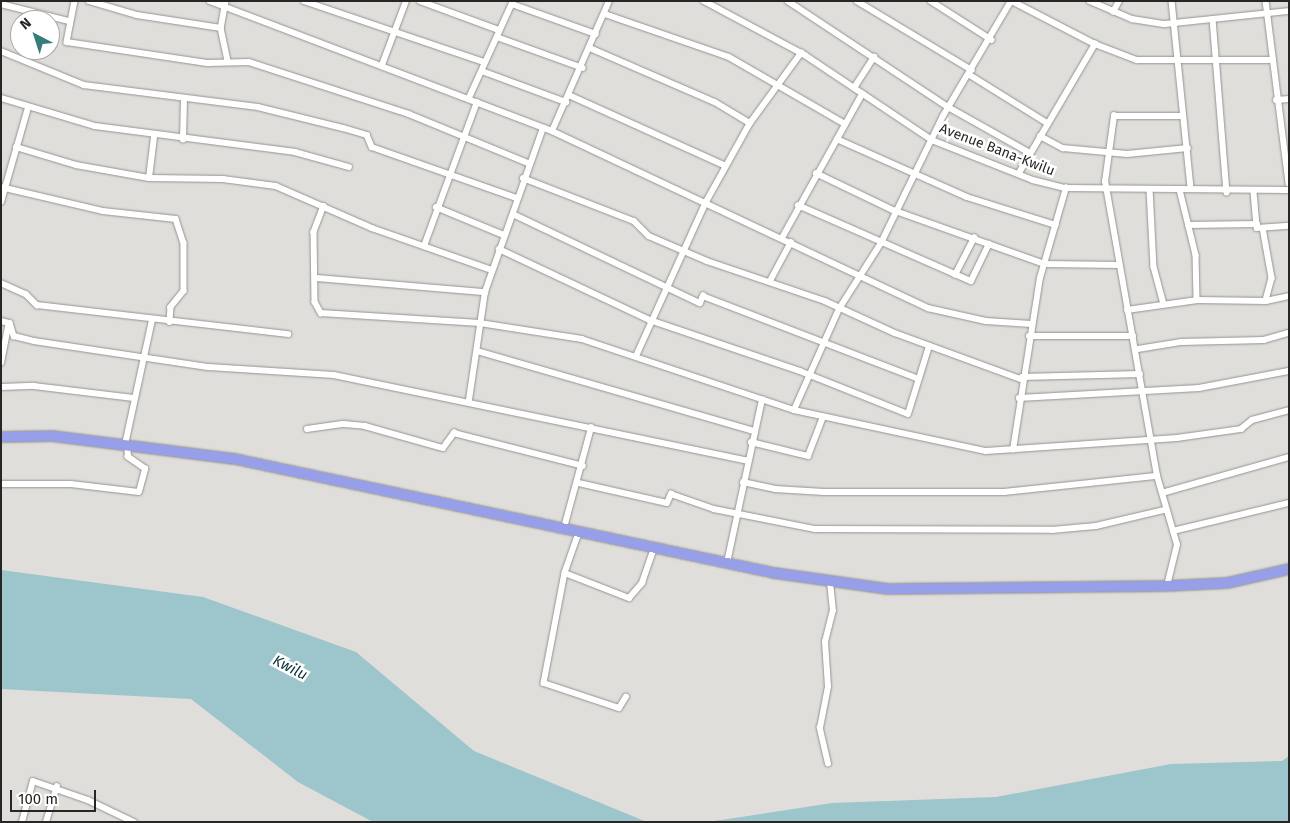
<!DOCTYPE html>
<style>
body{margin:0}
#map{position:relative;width:1290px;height:823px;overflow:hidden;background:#e0dedb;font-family:"Fira Sans",sans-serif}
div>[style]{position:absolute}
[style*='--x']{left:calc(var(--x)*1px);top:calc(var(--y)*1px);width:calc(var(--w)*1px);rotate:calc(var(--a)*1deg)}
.water>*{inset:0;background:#9dc5cc}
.roads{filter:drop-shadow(0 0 1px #94938f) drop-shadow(0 0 1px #94938f)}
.minor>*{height:5.5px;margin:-2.75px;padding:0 2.75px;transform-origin:2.75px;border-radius:2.75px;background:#fff}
.trunk>*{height:10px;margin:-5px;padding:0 5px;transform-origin:5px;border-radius:5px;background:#969fe8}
span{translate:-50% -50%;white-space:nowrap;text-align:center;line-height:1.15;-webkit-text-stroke:5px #fff;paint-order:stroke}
.street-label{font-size:14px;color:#272625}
.water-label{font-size:15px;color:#093238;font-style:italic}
.frame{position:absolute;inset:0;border:2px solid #272625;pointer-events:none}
.north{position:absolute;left:10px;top:10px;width:50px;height:50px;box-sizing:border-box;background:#fff;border:1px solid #a9a8a8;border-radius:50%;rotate:320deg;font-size:14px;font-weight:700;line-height:20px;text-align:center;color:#272625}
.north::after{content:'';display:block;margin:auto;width:18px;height:22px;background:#347d7a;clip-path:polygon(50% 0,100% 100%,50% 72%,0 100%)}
.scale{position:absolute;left:10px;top:790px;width:86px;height:22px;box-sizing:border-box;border:2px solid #272625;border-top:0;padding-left:6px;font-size:15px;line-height:18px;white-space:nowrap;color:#272625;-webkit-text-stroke:4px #fff;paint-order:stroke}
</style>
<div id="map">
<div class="water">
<div style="clip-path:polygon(1px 570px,203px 597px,356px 652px,474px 751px,647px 822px,373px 822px,298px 782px,191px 699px,1px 689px)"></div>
<div style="clip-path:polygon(1289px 756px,1289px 822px,708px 822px,832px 803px,996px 797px,1171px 764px,1282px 761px)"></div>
</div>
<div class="roads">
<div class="minor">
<div style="--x:75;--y:1;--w:42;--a:101"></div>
<div style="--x:67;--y:42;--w:143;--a:8.5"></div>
<div style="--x:208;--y:63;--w:41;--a:-1.4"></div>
<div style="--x:249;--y:62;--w:168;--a:18"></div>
<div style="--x:409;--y:114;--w:129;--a:22.4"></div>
<div style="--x:89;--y:1;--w:50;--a:16.3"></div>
<div style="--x:137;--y:15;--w:85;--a:8.8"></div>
<div style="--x:210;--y:1;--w:366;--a:20.8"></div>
<div style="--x:552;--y:131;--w:416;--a:25.2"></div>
<div style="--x:928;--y:308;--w:59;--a:12.6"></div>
<div style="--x:986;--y:321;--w:45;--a:3.8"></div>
<div style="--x:226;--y:1;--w:27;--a:100"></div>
<div style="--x:221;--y:28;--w:33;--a:78"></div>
<div style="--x:304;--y:1;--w:190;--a:18.7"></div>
<div style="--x:420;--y:1;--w:84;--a:20.2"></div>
<div style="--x:704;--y:1;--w:115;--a:28.1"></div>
<div style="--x:805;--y:55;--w:153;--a:33.8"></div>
<div style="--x:932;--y:140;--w:109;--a:21.6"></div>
<div style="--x:1033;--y:180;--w:34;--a:14"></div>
<div style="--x:1066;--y:188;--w:223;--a:0.5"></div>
<div style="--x:788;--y:1;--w:192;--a:33.5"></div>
<div style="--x:948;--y:107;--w:94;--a:29.3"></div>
<div style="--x:857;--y:1;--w:134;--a:31"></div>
<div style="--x:931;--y:1;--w:72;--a:32.6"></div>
<div style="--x:1012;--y:1;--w:93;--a:27.4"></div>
<div style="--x:1095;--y:44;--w:45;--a:20.9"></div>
<div style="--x:1137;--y:60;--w:136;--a:0"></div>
<div style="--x:1090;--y:1;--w:46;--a:23.2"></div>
<div style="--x:1132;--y:19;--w:33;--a:9"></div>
<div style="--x:1165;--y:24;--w:125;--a:-6"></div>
<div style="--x:1172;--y:1;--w:187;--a:84.2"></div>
<div style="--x:1266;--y:1;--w:184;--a:82.8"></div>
<div style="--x:1;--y:4;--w:70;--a:14"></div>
<div style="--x:512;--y:4;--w:89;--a:19.7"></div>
<div style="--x:1113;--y:12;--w:13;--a:-61"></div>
<div style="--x:605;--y:14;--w:131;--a:19.1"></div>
<div style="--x:729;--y:57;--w:134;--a:30"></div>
<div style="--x:1213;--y:19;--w:174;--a:85.4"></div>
<div style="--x:497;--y:37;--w:91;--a:19.8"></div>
<div style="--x:590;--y:48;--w:136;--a:23.4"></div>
<div style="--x:715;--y:102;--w:41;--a:31"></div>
<div style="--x:1;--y:51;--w:90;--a:22.3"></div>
<div style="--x:84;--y:85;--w:175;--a:7.2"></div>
<div style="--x:258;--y:107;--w:88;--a:13.9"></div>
<div style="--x:343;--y:128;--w:25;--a:16"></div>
<div style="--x:367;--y:135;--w:13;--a:67"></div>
<div style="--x:372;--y:147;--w:154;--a:19.4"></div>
<div style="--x:382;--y:65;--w:68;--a:-69.4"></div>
<div style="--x:482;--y:71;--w:90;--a:20.3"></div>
<div style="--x:970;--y:75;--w:91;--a:31.9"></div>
<div style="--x:854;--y:88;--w:37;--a:-57"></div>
<div style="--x:569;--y:95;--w:172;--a:24.3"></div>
<div style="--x:1;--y:98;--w:98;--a:16.6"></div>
<div style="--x:95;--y:126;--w:202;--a:7.4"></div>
<div style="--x:295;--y:152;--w:56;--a:15.5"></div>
<div style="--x:469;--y:98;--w:107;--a:-65.6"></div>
<div style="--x:1276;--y:100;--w:13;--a:-4"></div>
<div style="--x:552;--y:131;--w:142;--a:-66.3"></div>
<div style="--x:1040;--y:136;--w:26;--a:28"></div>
<div style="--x:1063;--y:148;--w:64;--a:5.4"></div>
<div style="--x:1127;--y:154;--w:61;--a:-5.6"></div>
<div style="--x:837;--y:139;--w:142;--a:24"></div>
<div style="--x:967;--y:197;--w:93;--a:17.5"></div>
<div style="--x:183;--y:140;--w:40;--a:-88.6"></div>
<div style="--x:16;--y:147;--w:63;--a:16.7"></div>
<div style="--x:76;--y:165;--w:74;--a:10.1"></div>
<div style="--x:149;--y:178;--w:74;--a:0.8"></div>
<div style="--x:223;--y:179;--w:53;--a:7.5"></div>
<div style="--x:276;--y:186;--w:105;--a:23.6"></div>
<div style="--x:372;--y:228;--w:127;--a:19.3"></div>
<div style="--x:816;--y:173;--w:85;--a:25.7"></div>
<div style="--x:893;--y:210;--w:161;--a:19.6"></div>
<div style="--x:1045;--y:264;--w:74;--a:0.8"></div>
<div style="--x:1019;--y:173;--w:150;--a:-59.5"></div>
<div style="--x:149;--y:178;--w:41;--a:-83"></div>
<div style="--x:523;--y:178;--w:119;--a:21.2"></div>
<div style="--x:634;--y:221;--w:21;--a:45"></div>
<div style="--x:649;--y:236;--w:63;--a:23.3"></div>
<div style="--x:707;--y:261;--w:125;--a:18.7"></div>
<div style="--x:825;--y:301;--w:77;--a:24.6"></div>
<div style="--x:895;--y:333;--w:134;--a:20.1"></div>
<div style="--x:1;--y:187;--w:105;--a:13.2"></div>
<div style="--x:103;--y:211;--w:73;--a:6.3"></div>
<div style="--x:176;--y:219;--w:25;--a:72"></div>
<div style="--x:184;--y:243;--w:48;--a:90"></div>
<div style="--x:184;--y:291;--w:21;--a:129"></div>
<div style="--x:171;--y:307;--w:15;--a:94"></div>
<div style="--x:1150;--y:189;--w:78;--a:87.1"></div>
<div style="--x:1154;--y:267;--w:38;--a:75"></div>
<div style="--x:1180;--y:190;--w:67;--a:76.2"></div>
<div style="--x:1196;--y:255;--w:45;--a:88.7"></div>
<div style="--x:1254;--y:192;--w:36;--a:85"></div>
<div style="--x:1257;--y:228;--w:32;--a:-4"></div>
<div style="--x:1;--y:202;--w:98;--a:-74"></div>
<div style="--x:798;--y:205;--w:189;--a:23.7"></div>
<div style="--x:971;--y:281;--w:41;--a:-64.1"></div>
<div style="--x:324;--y:206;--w:28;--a:111"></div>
<div style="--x:314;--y:232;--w:70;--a:89.2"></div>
<div style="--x:315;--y:302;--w:13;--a:61"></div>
<div style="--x:321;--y:313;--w:159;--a:3.6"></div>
<div style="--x:480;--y:323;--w:103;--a:8.9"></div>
<div style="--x:582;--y:339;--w:224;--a:18.5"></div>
<div style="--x:794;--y:410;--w:196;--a:12.1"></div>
<div style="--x:986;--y:451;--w:191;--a:-3.9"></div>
<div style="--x:1177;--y:438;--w:65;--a:-8"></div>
<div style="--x:1241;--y:429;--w:14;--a:-39"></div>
<div style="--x:1252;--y:420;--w:38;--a:-15"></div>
<div style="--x:436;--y:207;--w:74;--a:22.4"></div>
<div style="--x:513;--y:214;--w:207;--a:25.5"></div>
<div style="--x:700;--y:303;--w:8;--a:-67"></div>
<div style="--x:703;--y:296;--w:231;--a:21"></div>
<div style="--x:1188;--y:225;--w:69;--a:-0.8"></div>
<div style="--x:1263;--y:228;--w:51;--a:79.8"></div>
<div style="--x:1272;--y:278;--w:24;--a:105"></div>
<div style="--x:782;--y:238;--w:165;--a:-60.9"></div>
<div style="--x:424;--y:246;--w:153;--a:-69.8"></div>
<div style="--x:499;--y:249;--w:167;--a:25.2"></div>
<div style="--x:650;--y:320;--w:158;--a:18.8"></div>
<div style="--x:800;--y:371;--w:116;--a:21.7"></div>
<div style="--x:908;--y:414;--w:71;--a:-72.8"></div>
<div style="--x:955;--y:275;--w:42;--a:-62.8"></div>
<div style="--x:317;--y:278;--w:169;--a:4.8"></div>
<div style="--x:770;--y:281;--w:44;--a:-61.7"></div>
<div style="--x:1;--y:283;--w:27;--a:24"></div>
<div style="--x:26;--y:294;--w:16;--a:45"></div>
<div style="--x:37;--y:305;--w:253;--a:6.6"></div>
<div style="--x:1127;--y:310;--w:71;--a:-8.1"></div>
<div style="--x:1197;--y:300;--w:69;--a:0.8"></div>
<div style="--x:1266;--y:301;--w:24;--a:-12"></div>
<div style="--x:1;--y:321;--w:9;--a:13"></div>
<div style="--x:10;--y:323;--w:14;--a:73"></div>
<div style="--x:14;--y:336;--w:21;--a:14"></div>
<div style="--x:34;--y:341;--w:177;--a:8.5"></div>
<div style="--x:209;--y:367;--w:125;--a:3.7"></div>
<div style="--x:334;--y:375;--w:421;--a:11.7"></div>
<div style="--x:1029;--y:336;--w:104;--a:0"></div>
<div style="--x:1138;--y:349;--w:44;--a:-9.2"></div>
<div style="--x:1181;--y:342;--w:83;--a:-1.4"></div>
<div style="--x:1264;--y:340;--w:26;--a:-16"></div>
<div style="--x:477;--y:351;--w:288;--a:16.1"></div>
<div style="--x:637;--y:354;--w:167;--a:-65.6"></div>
<div style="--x:706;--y:202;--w:90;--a:-60.9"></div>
<div style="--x:750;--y:123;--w:87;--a:-53.9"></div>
<div style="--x:1;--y:363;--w:37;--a:-79"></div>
<div style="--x:1022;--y:377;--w:118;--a:-1.5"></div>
<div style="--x:1;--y:387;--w:33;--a:-2"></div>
<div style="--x:34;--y:386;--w:100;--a:6.9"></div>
<div style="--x:1019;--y:398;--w:180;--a:-3.2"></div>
<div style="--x:1199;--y:388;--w:92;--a:-10.7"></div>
<div style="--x:469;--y:400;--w:109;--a:-81.6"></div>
<div style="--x:485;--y:292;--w:174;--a:-70.5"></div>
<div style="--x:794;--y:410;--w:111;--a:-66"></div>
<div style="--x:839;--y:309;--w:78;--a:-57.5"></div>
<div style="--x:881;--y:243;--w:141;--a:-64"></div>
<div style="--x:943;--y:116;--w:134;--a:-59.4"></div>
<div style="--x:307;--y:429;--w:37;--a:-8"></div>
<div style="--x:344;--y:424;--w:21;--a:5"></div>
<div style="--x:365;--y:426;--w:81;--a:15.8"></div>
<div style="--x:443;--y:448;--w:19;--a:-54"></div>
<div style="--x:454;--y:433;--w:133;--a:14.3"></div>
<div style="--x:751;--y:442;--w:59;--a:13.8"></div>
<div style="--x:808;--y:456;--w:42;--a:-69"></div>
<div style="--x:125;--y:445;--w:128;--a:-77.8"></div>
<div style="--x:1013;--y:450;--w:174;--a:-81.1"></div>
<div style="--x:1040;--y:278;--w:94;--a:-73.9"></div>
<div style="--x:743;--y:482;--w:33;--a:12"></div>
<div style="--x:775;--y:489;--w:49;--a:3.5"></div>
<div style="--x:824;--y:492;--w:180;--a:0"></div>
<div style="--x:1004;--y:492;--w:154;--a:-6"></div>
<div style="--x:579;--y:483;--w:90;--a:12.8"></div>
<div style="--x:667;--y:503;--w:10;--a:-66"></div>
<div style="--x:671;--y:494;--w:46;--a:19.2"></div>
<div style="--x:714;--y:509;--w:103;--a:11.2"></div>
<div style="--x:815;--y:529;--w:237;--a:0.2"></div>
<div style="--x:1052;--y:530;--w:44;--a:-5.2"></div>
<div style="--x:1096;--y:526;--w:70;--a:-13.2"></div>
<div style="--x:1;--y:484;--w:70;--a:0"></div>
<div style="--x:71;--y:484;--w:68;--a:6.7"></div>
<div style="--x:139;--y:492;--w:24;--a:-75"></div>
<div style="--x:145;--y:469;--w:21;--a:-145"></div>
<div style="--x:128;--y:457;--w:13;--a:-94"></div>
<div style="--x:1162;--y:493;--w:132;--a:-15.8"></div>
<div style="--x:564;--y:528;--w:104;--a:-74.9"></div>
<div style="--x:1173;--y:531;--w:119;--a:-13.6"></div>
<div style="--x:579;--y:533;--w:42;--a:109.3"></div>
<div style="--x:565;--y:573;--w:112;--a:100.8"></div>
<div style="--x:544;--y:683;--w:79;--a:18.4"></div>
<div style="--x:619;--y:708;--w:13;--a:-58"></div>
<div style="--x:727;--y:563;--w:167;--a:-77.9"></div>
<div style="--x:565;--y:573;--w:69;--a:21.3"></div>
<div style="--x:629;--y:598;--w:20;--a:-49"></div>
<div style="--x:642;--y:583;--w:36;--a:-71"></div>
<div style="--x:1167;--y:586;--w:42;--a:-76.3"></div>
<div style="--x:1177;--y:545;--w:72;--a:-106.2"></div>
<div style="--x:1157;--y:476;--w:299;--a:-100"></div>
<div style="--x:1105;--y:182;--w:67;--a:-82.2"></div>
<div style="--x:1114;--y:116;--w:69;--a:0"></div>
<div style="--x:828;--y:764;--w:37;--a:-103"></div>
<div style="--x:820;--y:728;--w:42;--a:-79"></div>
<div style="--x:828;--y:687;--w:45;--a:-93.8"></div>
<div style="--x:825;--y:642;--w:32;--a:-76"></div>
<div style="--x:833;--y:611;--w:31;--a:-96"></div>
<div style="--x:22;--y:822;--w:42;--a:-75"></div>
<div style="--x:33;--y:781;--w:58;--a:19.1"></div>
<div style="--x:88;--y:800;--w:51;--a:25.6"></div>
<div style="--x:46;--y:822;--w:37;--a:-73"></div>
</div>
<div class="trunk">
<div style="--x:1;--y:437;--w:51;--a:-1.1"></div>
<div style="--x:52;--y:436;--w:184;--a:7.2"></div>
<div style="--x:235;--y:459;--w:551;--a:11.94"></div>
<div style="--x:774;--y:573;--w:115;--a:8"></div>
<div style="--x:888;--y:589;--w:279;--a:-0.6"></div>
<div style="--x:1167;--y:586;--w:60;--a:-2.9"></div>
<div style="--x:1227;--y:583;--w:64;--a:-12.7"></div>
</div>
</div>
<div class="street-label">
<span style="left:997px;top:150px;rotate:21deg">Avenue Bana-Kwilu</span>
</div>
<div class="water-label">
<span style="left:290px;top:668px;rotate:27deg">Kwilu</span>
</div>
<div class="frame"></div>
<div class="north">N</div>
<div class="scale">100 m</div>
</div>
